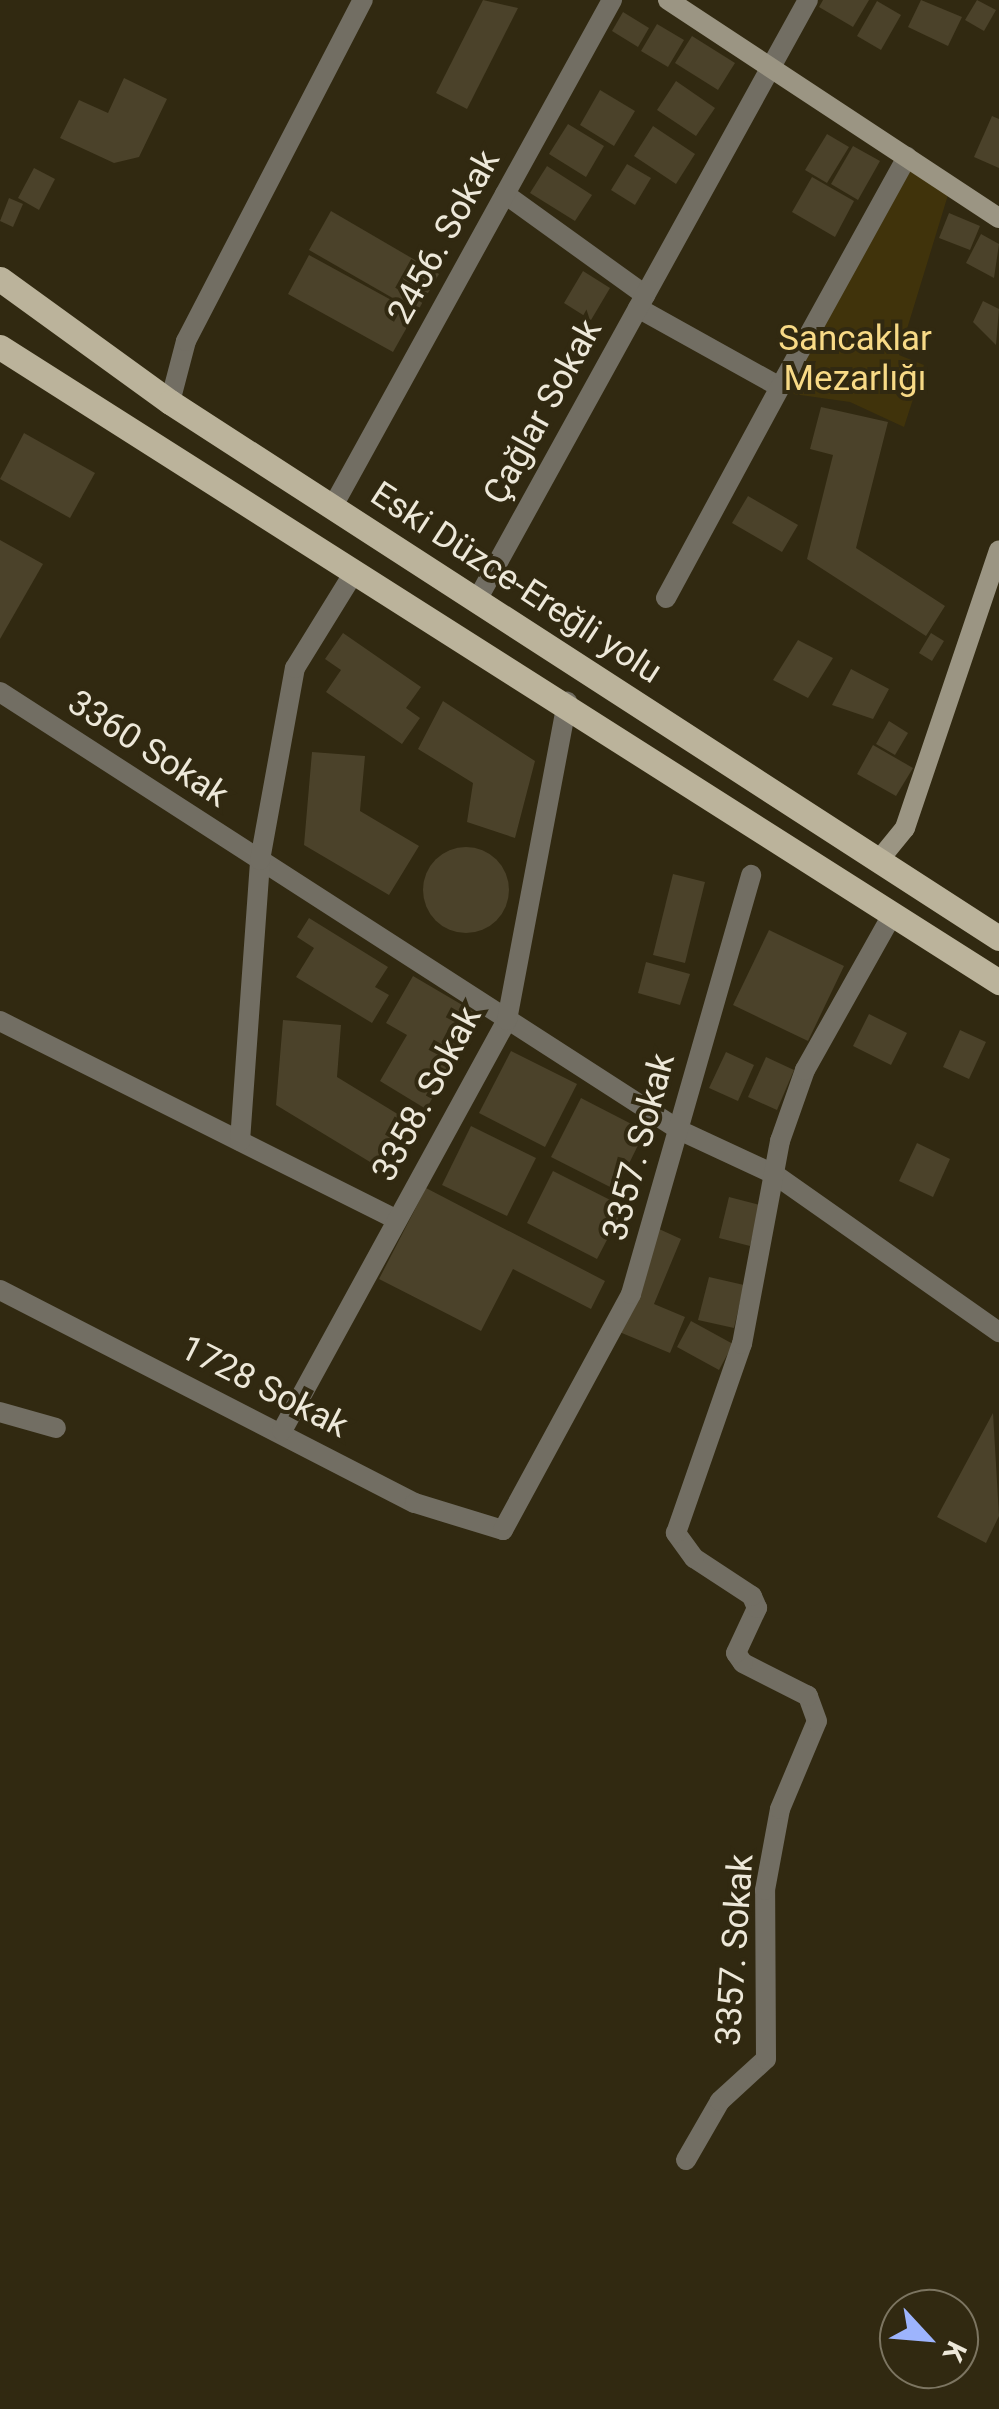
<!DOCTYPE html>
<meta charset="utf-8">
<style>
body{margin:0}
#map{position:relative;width:999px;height:2409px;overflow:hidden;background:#312911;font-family:Roboto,sans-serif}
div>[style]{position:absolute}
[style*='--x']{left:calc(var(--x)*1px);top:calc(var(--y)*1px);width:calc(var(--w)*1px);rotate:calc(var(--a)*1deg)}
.green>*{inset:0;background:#40330b}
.building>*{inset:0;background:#4b422a}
.round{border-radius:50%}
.street>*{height:20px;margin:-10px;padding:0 10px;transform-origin:10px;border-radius:10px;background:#726e63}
.secondary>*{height:20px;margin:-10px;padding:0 10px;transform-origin:10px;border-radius:10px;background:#9b9583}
.primary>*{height:25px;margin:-12.5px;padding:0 12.5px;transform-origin:12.5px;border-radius:12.5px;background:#bbb39b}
span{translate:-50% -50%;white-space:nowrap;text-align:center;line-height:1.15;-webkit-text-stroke:8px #312911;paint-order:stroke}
.street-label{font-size:35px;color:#ede8d9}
.park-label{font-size:35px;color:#f8da86}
.north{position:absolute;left:879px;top:2289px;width:100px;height:100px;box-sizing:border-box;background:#312911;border:2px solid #7c7561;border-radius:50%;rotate:116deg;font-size:28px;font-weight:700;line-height:40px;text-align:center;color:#ede8d9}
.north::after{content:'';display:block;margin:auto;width:35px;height:45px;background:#9db4fd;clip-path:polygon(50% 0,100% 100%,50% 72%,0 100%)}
</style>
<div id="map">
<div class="green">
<div style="clip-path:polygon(910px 171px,948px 195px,899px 355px,924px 365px,904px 427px,850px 402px,786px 393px)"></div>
</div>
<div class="building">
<div style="clip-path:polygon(483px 0,518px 8px,467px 109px,436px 93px)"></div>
<div style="clip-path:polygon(823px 0,869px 0,853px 27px,819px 7px)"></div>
<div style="clip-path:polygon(921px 0,962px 17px,948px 46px,908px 27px)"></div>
<div style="clip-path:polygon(977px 0,996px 10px,984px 31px,965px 20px)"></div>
<div style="clip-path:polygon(877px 1px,901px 15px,881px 50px,857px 36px)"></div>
<div style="clip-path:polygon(623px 12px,649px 28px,638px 47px,612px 31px)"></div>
<div style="clip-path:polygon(657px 24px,684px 40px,668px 67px,641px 51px)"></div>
<div style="clip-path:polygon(692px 36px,735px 63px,718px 90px,675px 63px)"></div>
<div style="clip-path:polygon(124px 78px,167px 99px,139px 157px,114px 163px,60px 138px,79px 100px,108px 113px)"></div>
<div style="clip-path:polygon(676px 81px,715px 108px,696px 136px,657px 110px)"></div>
<div style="clip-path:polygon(600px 90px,635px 111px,614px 146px,580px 125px)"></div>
<div style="clip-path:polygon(992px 116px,999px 119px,999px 168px,974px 157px)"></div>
<div style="clip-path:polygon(568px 124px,604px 146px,586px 177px,549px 154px)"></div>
<div style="clip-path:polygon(653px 126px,695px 154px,676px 184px,634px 156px)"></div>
<div style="clip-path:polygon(827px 134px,849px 147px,827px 183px,805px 170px)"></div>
<div style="clip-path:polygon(853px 146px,880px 161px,858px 200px,831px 184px)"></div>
<div style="clip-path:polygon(627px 164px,651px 178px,635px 205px,611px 190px)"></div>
<div style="clip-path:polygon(547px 166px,592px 195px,575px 221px,530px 193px)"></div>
<div style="clip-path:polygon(34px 168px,55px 179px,39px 210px,18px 198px)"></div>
<div style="clip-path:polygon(812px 177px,854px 201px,835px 237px,792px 212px)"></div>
<div style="clip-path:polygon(9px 198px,23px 204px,13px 227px,0 221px)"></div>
<div style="clip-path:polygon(331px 211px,439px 274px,417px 312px,309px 250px)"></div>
<div style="clip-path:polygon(949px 213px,980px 226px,970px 250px,939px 238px)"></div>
<div style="clip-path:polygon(981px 234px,999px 244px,994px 278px,966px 263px)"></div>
<div style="clip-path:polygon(309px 255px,415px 313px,393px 352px,288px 294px)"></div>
<div style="clip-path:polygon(583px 271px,610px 288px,591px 320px,564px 303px)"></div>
<div style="clip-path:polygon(983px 301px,999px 309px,996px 345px,973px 322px)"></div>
<div style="clip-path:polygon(821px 407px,888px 422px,856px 548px,945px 606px,926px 636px,807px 559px,833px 455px,810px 449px)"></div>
<div style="clip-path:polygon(24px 433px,95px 473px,70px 518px,0 479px)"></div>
<div style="clip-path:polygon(748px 496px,798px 525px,782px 552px,732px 523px)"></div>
<div style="clip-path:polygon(0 540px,43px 564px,0 639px)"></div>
<div style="clip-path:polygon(343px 633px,421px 687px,406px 708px,420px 718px,402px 744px,326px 692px,341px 670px,325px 659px)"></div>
<div style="clip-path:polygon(931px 633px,944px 641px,932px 661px,919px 653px)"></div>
<div style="clip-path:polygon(798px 640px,833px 658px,808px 698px,773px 680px)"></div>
<div style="clip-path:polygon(851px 669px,889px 689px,873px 719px,832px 705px)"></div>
<div style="clip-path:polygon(443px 701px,535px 761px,515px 838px,467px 822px,473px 783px,418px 749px)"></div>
<div style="clip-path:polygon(889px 721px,908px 733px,895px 755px,876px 744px)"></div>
<div style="clip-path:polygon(873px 745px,913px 768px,896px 796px,857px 774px)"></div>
<div style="clip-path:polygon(312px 752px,365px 756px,360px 811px,419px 846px,389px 895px,304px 845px)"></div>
<div class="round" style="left:423px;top:847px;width:86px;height:86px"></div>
<div style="clip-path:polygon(673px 874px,705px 882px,685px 963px,653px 955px)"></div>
<div style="clip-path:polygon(309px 918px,388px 967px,375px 987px,389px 995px,372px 1023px,296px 977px,314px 948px,297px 937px)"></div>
<div style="clip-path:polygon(769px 930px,844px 966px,808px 1041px,733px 1005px)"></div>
<div style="clip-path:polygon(646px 962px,690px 974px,680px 1005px,638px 993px)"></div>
<div style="clip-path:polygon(413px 976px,481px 1016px,426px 1109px,380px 1081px,407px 1035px,386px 1023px)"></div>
<div style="clip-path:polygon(869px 1014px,907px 1033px,891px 1065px,853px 1046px)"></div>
<div style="clip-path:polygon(283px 1020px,341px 1025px,337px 1077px,409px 1121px,380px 1168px,276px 1105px)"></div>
<div style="clip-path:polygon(960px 1030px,986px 1042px,969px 1079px,943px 1067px)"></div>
<div style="clip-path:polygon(511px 1051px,577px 1084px,545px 1147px,479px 1113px)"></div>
<div style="clip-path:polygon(726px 1052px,754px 1065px,738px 1101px,709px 1088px)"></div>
<div style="clip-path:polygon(766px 1057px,794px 1070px,777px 1110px,748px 1097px)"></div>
<div style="clip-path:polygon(581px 1098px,645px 1131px,616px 1190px,551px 1157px)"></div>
<div style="clip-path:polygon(471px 1126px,536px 1158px,507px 1216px,442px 1185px)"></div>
<div style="clip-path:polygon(917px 1143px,950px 1159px,933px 1197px,899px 1181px)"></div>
<div style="clip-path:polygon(553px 1171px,624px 1207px,597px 1259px,527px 1223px)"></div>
<div style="clip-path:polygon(426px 1188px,605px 1281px,591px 1309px,513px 1269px,481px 1331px,379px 1279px)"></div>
<div style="clip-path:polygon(729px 1197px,760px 1205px,750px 1246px,719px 1238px)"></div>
<div style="clip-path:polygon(659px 1229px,681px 1239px,654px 1304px,685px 1317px,670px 1353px,617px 1331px)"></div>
<div style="clip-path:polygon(709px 1277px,744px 1285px,734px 1328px,698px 1320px)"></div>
<div style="clip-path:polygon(691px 1321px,733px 1344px,719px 1370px,677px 1347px)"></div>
<div style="clip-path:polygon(993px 1413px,999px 1516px,986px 1543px,937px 1517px)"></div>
</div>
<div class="street">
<div style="--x:505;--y:194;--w:173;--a:35.8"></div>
<div style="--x:638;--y:308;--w:162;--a:29.1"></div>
<div style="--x:780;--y:387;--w:263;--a:-61.1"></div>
<div style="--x:170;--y:402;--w:63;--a:-75.3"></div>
<div style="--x:186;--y:341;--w:384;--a:-62.6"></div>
<div style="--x:333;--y:506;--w:578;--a:-61.13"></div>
<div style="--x:666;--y:598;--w:240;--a:-61.6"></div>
<div style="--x:477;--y:600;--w:685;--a:-61.12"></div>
<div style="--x:0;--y:692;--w:808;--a:32.82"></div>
<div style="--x:679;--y:1130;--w:105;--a:24.9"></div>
<div style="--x:774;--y:1174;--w:275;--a:35.1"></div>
<div style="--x:0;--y:1021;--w:443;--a:26.6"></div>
<div style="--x:240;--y:1141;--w:282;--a:-85.9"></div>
<div style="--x:260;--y:860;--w:195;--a:-79.7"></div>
<div style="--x:295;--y:668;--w:114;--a:-58.3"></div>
<div style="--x:0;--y:1290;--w:466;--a:27.2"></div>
<div style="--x:415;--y:1503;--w:92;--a:17.1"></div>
<div style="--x:503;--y:1530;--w:268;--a:-61.5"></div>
<div style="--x:631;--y:1294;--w:436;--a:-74"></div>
<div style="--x:0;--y:1412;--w:58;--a:15.9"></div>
<div style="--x:282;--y:1431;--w:469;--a:-61.3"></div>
<div style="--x:507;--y:1020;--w:324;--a:-79.3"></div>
<div style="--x:686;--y:2160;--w:68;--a:-60"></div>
<div style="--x:720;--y:2101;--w:62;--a:-42.4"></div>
<div style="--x:766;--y:2059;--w:169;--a:-90.3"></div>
<div style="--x:765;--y:1890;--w:82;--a:-79.5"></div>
<div style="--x:780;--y:1809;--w:95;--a:-67.2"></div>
<div style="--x:817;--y:1721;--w:27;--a:-110"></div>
<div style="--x:808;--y:1696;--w:73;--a:-153.1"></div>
<div style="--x:743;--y:1663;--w:12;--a:-125"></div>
<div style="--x:736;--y:1653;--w:50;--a:-65"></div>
<div style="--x:757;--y:1608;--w:13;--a:-113"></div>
<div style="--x:752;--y:1596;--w:69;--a:-146.8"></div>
<div style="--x:694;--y:1558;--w:31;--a:-126"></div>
<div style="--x:676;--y:1533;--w:200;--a:-70.8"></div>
<div style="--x:742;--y:1344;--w:207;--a:-79.4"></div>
<div style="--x:780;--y:1141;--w:75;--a:-70.6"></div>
<div style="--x:805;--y:1070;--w:180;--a:-60.7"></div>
</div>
<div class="secondary">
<div style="--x:668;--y:0;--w:396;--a:33.4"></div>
<div style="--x:879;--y:860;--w:41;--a:-50.9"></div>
<div style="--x:905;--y:828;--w:293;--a:-71.3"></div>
</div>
<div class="primary">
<div style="--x:0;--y:279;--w:210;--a:35.9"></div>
<div style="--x:170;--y:402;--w:987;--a:32.89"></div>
<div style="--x:0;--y:347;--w:1184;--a:32.44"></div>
</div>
<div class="street-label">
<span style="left:444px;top:237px;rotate:-61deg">2456. Sokak</span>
<span style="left:543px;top:412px;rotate:-61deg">Çağlar Sokak</span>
<span style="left:516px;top:583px;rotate:33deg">Eski Düzce-Ereğli yolu</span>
<span style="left:148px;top:749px;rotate:33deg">3360 Sokak</span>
<span style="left:427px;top:1094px;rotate:-62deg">3358. Sokak</span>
<span style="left:639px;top:1147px;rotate:-75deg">3357. Sokak</span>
<span style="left:264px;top:1387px;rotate:27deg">1728 Sokak</span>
<span style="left:735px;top:1950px;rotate:-86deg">3357. Sokak</span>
</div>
<div class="park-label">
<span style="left:855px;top:359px">Sancaklar<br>Mezarlığı</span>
</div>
<div class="north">K</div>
</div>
